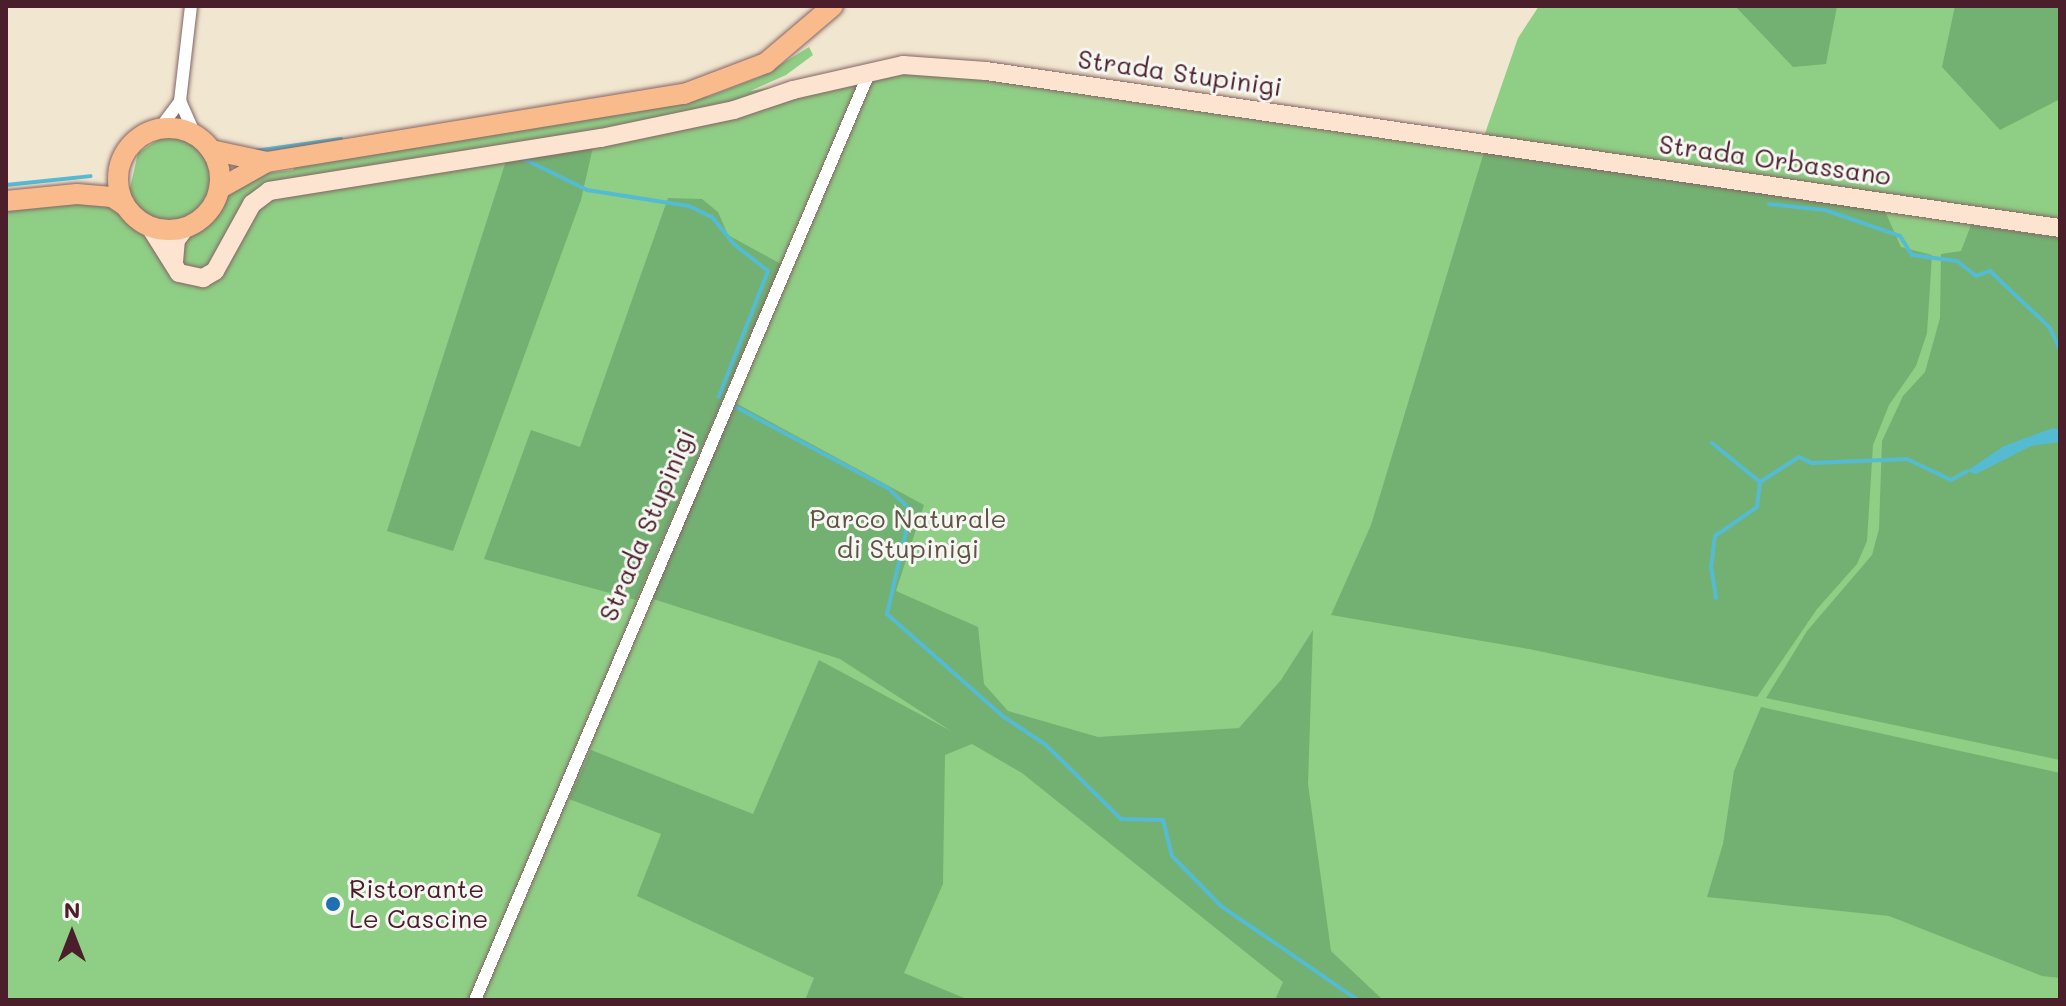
<!DOCTYPE html>
<style>
body{margin:0}
#map{position:relative;width:2066px;height:1006px;overflow:hidden;background:#f1e6d0;font-family:Mali,sans-serif}
div>[style]{position:absolute}
[style*='--x']{left:calc(var(--x)*1px);top:calc(var(--y)*1px);width:calc(var(--w)*1px);rotate:calc(var(--a)*1deg)}
.green>*{inset:0;background:#8fce85}
.forest>*{inset:0;background:#73b172}
.water>*{inset:0;background:#55bbd3}
.stream>*{height:4px;margin:-2px;padding:0 2px;transform-origin:2px;border-radius:2px;background:#55bbd3}
.roads{filter:drop-shadow(0 0 2px #846565) drop-shadow(0 0 2px #846565)}
.minor>*{height:12px;margin:-6px;padding:0 6px;transform-origin:6px;border-radius:6px;background:#fff}
.secondary>*{height:18px;margin:-9px;padding:0 9px;transform-origin:9px;border-radius:9px;background:#fde4d1}
.primary>*{height:20px;margin:-10px;padding:0 10px;transform-origin:10px;border-radius:10px;background:#fabb8c}
.primary>.ring{margin:-10px;padding:0;box-sizing:content-box;background:none;border:20px solid #fabb8c;border-radius:50%}
.dots>*{width:22px;height:22px;translate:-50% -50%;box-sizing:border-box;border:4px solid #f6f6f2;border-radius:50%}
span{translate:-50% -50%;white-space:nowrap;text-align:center;line-height:1.15;-webkit-text-stroke:6px #f6f6f2;paint-order:stroke}
.street-label{font-size:26px;color:#4a1f2b}
.park-label{font-size:26px;color:#5f5446}
.poi-label{font-size:26px;color:#4a1f2b}
.left{translate:0 -50%;text-align:left}
.frame{position:absolute;inset:0;border:8px solid #4a1f2b;pointer-events:none}
.north{position:absolute;left:32px;top:894px;width:80px;height:80px;-webkit-text-stroke:6px #f6f6f2;paint-order:stroke;rotate:0deg;font-size:22px;font-weight:700;line-height:32px;text-align:center;color:#4a1f2b}
.north::after{content:'';display:block;margin:auto;width:28px;height:36px;background:#4a1f2b;clip-path:polygon(50% 0,100% 100%,50% 72%,0 100%)}
</style>
<div id="map">
<div class="green">
<div style="clip-path:polygon(1539px 6px,2060px 6px,2060px 1000px,6px 1000px,6px 202px,130px 188px,138px 153px,161px 138px,179px 138px,196px 147px,207px 162px,211px 179px,293px 170px,296px 165px,710px 96px,762px 76px,809px 47px,813px 55px,786px 75px,750px 91px,908px 66px,1481px 145px,1518px 38px)"></div>
</div>
<div class="forest">
<div style="clip-path:polygon(1735px 6px,1837px 6px,1826px 64px,1793px 67px)"></div>
<div style="clip-path:polygon(1955px 6px,2060px 6px,2060px 99px,2000px 130px,1942px 67px)"></div>
<div style="clip-path:polygon(593px 147px,581px 200px,453px 551px,387px 531px,506px 161px)"></div>
<div style="clip-path:polygon(1484px 152px,1885px 211px,1901px 247px,1932px 255px,1927px 333px,1916px 366px,1889px 405px,1873px 445px,1867px 541px,1857px 564px,1817px 609px,1757px 697px,1529px 649px,1331px 615px,1371px 525px)"></div>
<div style="clip-path:polygon(668px 198px,702px 199px,718px 212px,728px 235px,781px 264px,636px 600px,484px 559px,531px 430px,580px 447px)"></div>
<div style="clip-path:polygon(1971px 225px,2060px 238px,2060px 760px,1766px 698px,1807px 631px,1872px 555px,1879px 529px,1882px 441px,1903px 396px,1925px 372px,1940px 318px,1941px 254px,1961px 251px)"></div>
<div style="clip-path:polygon(732px 401px,924px 505px,896px 591px,978px 627px,984px 684px,1008px 711px,1098px 737px,1239px 728px,1281px 680px,1313px 630px,1308px 784px,1331px 951px,1383px 1000px,1275px 1000px,1283px 982px,1022px 773px,972px 744px,945px 755px,943px 884px,904px 973px,969px 1000px,805px 1000px,814px 978px,637px 896px,661px 834px,569px 799px,591px 750px,753px 814px,819px 660px,951px 731px,840px 659px,650px 598px)"></div>
<div style="clip-path:polygon(1761px 707px,2060px 773px,2060px 978px,2042px 976px,1889px 916px,1707px 897px,1723px 844px,1734px 771px)"></div>
</div>
<div class="water">
<div style="clip-path:polygon(2053px 428px,2060px 430px,2060px 442px,2031px 446px,1976px 474px,1967px 471px,2004px 446px)"></div>
</div>
<div class="stream">
<div style="--x:254;--y:151;--w:88;--a:-7.9"></div>
<div style="--x:522;--y:158;--w:72;--a:26.2"></div>
<div style="--x:587;--y:190;--w:103;--a:8.9"></div>
<div style="--x:689;--y:206;--w:25;--a:26"></div>
<div style="--x:712;--y:217;--w:36;--a:51"></div>
<div style="--x:735;--y:245;--w:42;--a:38.2"></div>
<div style="--x:768;--y:271;--w:135;--a:111.3"></div>
<div style="--x:6;--y:185;--w:85;--a:-6"></div>
<div style="--x:1769;--y:204;--w:56;--a:6.1"></div>
<div style="--x:1825;--y:210;--w:79;--a:19.1"></div>
<div style="--x:1900;--y:236;--w:22;--a:58"></div>
<div style="--x:1912;--y:255;--w:45;--a:7.6"></div>
<div style="--x:1957;--y:261;--w:24;--a:38"></div>
<div style="--x:1976;--y:276;--w:15;--a:-20"></div>
<div style="--x:1990;--y:271;--w:83;--a:43.5"></div>
<div style="--x:2050;--y:328;--w:23;--a:65"></div>
<div style="--x:732;--y:405;--w:178;--a:28.1"></div>
<div style="--x:889;--y:489;--w:30;--a:44"></div>
<div style="--x:911;--y:510;--w:107;--a:103"></div>
<div style="--x:887;--y:614;--w:156;--a:41.4"></div>
<div style="--x:1004;--y:717;--w:50;--a:33.7"></div>
<div style="--x:1046;--y:745;--w:105;--a:44.6"></div>
<div style="--x:1121;--y:819;--w:42;--a:1.4"></div>
<div style="--x:1163;--y:820;--w:37;--a:76"></div>
<div style="--x:1172;--y:856;--w:70;--a:45.6"></div>
<div style="--x:1221;--y:906;--w:166;--a:34.5"></div>
<div style="--x:1712;--y:443;--w:62;--a:39.1"></div>
<div style="--x:1760;--y:482;--w:46;--a:-32.7"></div>
<div style="--x:1799;--y:457;--w:14;--a:25"></div>
<div style="--x:1812;--y:463;--w:95;--a:-2.4"></div>
<div style="--x:1907;--y:459;--w:49;--a:25.5"></div>
<div style="--x:1951;--y:480;--w:18;--a:-29"></div>
<div style="--x:1716;--y:598;--w:30;--a:-99"></div>
<div style="--x:1711;--y:568;--w:32;--a:-83"></div>
<div style="--x:1715;--y:536;--w:51;--a:-34.6"></div>
<div style="--x:1757;--y:507;--w:24;--a:-83"></div>
</div>
<div class="roads">
<div class="minor">
<div style="--x:180;--y:101;--w:35;--a:66"></div>
<div style="--x:160;--y:128;--w:34;--a:-53"></div>
<div style="--x:180;--y:101;--w:96;--a:-83.4"></div>
<div style="--x:475;--y:1000;--w:1009;--a:-66.97"></div>
</div>
<div class="secondary">
<div style="--x:150;--y:227;--w:54;--a:57.8"></div>
<div style="--x:179;--y:273;--w:25;--a:12"></div>
<div style="--x:203;--y:278;--w:14;--a:-30"></div>
<div style="--x:215;--y:271;--w:77;--a:-61.1"></div>
<div style="--x:252;--y:204;--w:21;--a:-37"></div>
<div style="--x:269;--y:191;--w:336;--a:-9.1"></div>
<div style="--x:601;--y:138;--w:136;--a:-11.9"></div>
<div style="--x:734;--y:110;--w:62;--a:-18.7"></div>
<div style="--x:793;--y:90;--w:113;--a:-12.8"></div>
<div style="--x:903;--y:65;--w:83;--a:4.1"></div>
<div style="--x:986;--y:71;--w:1085;--a:8.32"></div>
<div style="--x:174;--y:262;--w:22;--a:-85"></div>
<div style="--x:176;--y:240;--w:15;--a:-53"></div>
</div>
<div class="primary">
<div class="ring" style="left:118px;top:128px;width:82px;height:82px"></div>
<div style="--x:211;--y:150;--w:57;--a:12.1"></div>
<div style="--x:267;--y:162;--w:423;--a:-9.3"></div>
<div style="--x:684;--y:94;--w:88;--a:-20.7"></div>
<div style="--x:766;--y:63;--w:88;--a:-40.4"></div>
<div style="--x:219;--y:189;--w:55;--a:-29.4"></div>
<div style="--x:6;--y:201;--w:71;--a:-5.6"></div>
<div style="--x:77;--y:194;--w:35;--a:5"></div>
<div style="--x:112;--y:197;--w:14;--a:34"></div>
</div>
</div>
<div class="dots">
<div style="left:333px;top:904px;background:#1f6fb2"></div>
</div>
<div class="street-label">
<span style="left:1180px;top:73px;rotate:8deg">Strada Stupinigi</span>
<span style="left:1775px;top:160px;rotate:8deg">Strada Orbassano</span>
<span style="left:647px;top:525px;rotate:-67deg">Strada Stupinigi</span>
</div>
<div class="park-label">
<span style="left:908px;top:534px">Parco Naturale<br>di Stupinigi</span>
</div>
<div class="poi-label">
<span class="left" style="left:349px;top:904px">Ristorante<br>Le Cascine</span>
</div>
<div class="frame"></div>
<div class="north">N</div>
</div>
